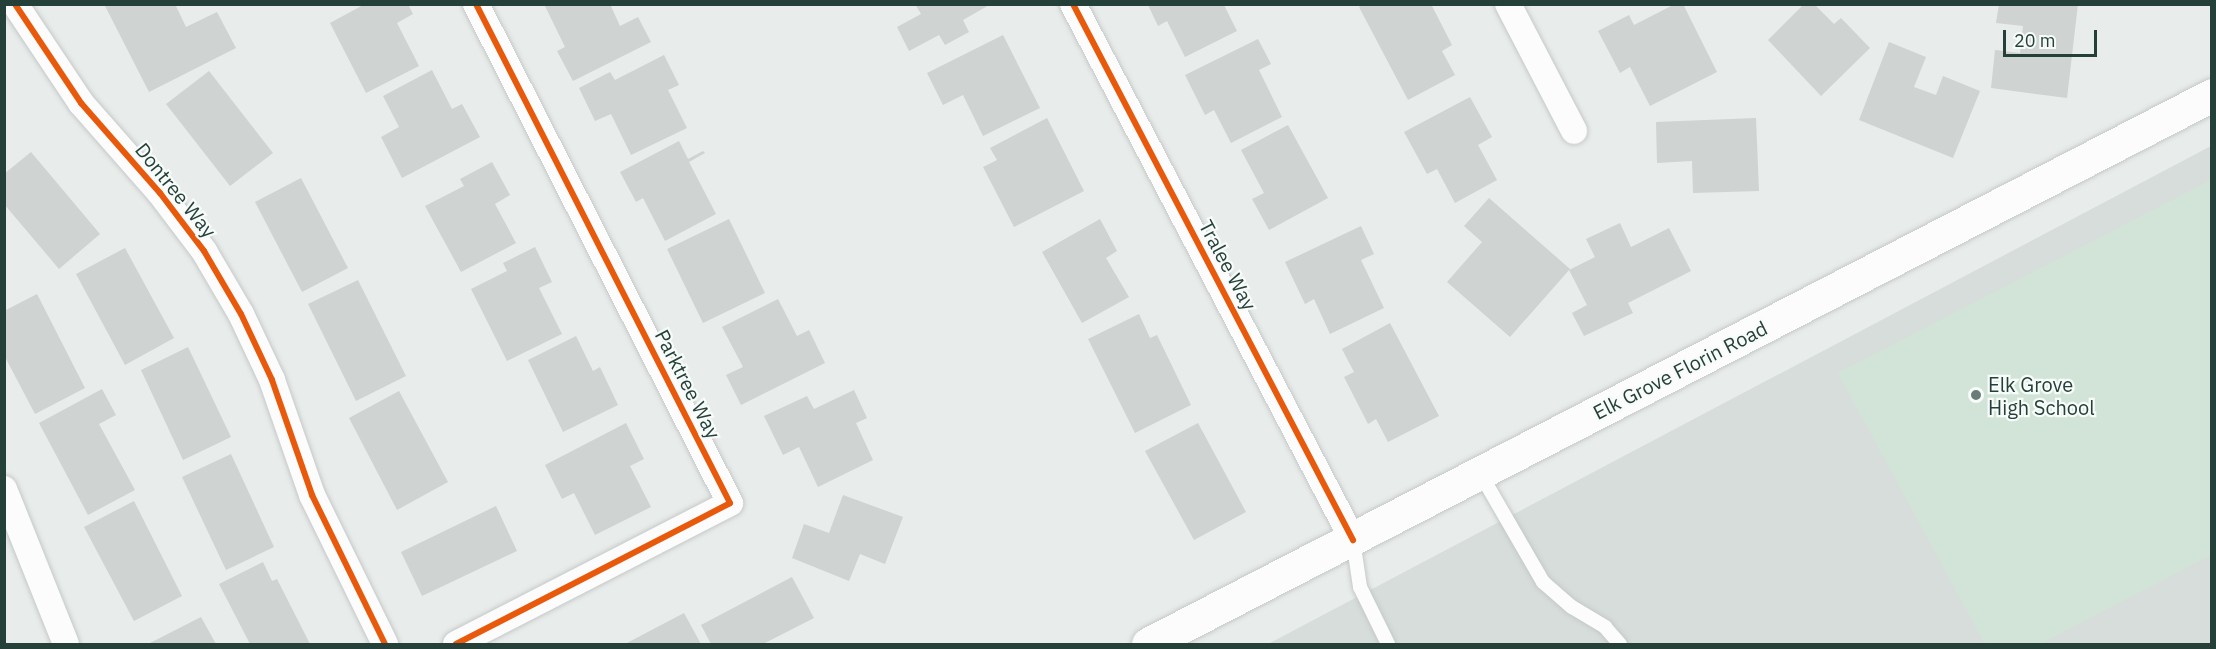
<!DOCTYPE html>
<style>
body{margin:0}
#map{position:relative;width:2216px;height:649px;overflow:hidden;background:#e8ecea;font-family:"IBM Plex Sans",sans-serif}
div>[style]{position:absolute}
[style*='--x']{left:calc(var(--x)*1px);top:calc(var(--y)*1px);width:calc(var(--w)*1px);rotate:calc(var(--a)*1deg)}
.built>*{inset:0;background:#d6ddda}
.green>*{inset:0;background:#d2e4d7}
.building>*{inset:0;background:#cfd3d1}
.roads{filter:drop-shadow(0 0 2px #c5c9c7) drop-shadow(0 0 2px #c5c9c7)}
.service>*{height:14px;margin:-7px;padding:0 7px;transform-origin:7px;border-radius:7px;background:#fcfcfc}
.minor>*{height:26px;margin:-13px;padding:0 13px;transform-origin:13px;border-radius:13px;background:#fcfcfc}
.secondary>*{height:33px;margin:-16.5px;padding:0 16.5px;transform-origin:16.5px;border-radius:16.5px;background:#fcfcfc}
.cycleway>*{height:6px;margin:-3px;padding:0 3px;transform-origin:3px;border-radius:3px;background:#e8590c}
.dots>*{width:16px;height:16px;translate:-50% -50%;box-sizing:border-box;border:3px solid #f7fbf9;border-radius:50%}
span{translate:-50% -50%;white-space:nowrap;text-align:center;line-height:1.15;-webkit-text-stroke:4.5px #f7fbf9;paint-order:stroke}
.street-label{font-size:20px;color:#254039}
.poi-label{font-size:20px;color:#254039}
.left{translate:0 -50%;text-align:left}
.frame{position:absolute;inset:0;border:6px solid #254039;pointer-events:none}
.scale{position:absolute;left:2003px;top:30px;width:94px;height:27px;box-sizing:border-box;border:3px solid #254039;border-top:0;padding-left:8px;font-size:18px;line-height:21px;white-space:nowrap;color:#254039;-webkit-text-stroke:4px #f7fbf9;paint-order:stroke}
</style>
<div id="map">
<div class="built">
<div style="clip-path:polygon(2211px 146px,2211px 644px,1268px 644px)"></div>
</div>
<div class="green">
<div style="clip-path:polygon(2211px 180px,2211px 555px,2040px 644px,1985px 644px,1838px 373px)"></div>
</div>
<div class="building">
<div style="clip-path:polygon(104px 4px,175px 4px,186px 27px,217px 12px,236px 48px,149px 92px)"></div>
<div style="clip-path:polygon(365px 4px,408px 4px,413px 14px,397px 23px,419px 66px,366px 93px,330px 23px)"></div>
<div style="clip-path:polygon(544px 4px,610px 4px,620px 26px,638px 17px,651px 42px,573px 81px,557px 51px,565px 47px)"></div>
<div style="clip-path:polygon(915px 4px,991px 4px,963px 20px,969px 32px,945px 45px,939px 35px,909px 51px,897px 27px,921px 14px)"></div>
<div style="clip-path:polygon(1363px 4px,1431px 4px,1452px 45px,1442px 51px,1455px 75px,1408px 100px,1359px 7px)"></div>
<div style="clip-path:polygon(1675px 4px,1683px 4px,1717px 72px,1650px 106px,1630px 67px,1620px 73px,1598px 31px,1629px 15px,1634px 25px)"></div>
<div style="clip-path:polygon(1804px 4px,1814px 4px,1834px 24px,1841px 18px,1870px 48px,1821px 96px,1768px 40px)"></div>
<div style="clip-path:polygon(1999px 4px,2078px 4px,2067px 98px,1991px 88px,1995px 50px,2020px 53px,2023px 26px,1996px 23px)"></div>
<div style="clip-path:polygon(1148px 5px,1224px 5px,1237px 31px,1185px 57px,1167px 21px,1158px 26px)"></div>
<div style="clip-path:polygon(1003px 35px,1040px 108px,983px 136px,963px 95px,943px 105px,927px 73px)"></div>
<div style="clip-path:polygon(1258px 39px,1271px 64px,1259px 70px,1282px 117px,1231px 143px,1214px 110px,1205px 115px,1185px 75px)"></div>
<div style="clip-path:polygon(1889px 42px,1926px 57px,1914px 87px,1936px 95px,1943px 76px,1980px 91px,1953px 158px,1859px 120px)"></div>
<div style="clip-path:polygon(664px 55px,679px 85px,668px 90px,687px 128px,631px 155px,611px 114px,595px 121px,579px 88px,610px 72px,615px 80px)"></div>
<div style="clip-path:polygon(432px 70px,452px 109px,462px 104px,480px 137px,402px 178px,381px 137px,399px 127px,383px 96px)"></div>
<div style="clip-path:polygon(209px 71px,273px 153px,230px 186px,166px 104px)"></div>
<div style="clip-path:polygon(1470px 97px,1492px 137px,1478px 145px,1497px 180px,1455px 203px,1437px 169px,1427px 174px,1404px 132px)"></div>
<div style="clip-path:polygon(1047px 118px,1084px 191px,1014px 227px,983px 167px,997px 160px,990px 148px)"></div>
<div style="clip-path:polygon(1756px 118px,1759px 191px,1693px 193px,1692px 161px,1657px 163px,1656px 122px)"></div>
<div style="clip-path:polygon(1288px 125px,1328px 198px,1269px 230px,1252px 199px,1264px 193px,1241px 150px)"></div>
<div style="clip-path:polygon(679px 141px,688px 159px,703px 151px,705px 153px,689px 162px,716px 214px,665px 241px,643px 198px,636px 202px,620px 172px)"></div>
<div style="clip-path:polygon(31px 152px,100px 234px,59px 269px,4px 204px,4px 174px)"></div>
<div style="clip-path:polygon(492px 162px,510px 195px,495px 204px,516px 243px,461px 272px,425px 206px,464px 186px,460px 179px)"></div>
<div style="clip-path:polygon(301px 178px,348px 268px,302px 292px,255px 202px)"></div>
<div style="clip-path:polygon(1489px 198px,1570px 269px,1510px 337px,1447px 282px,1482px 242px,1464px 226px)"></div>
<div style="clip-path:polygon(729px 219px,765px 293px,703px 323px,667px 249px)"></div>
<div style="clip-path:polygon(1100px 219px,1117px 251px,1106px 258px,1129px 297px,1082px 323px,1042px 252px)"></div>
<div style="clip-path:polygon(1620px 223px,1631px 247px,1669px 228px,1691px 271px,1628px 303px,1633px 313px,1584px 336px,1572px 313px,1587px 305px,1569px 270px,1595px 257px,1586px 239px)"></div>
<div style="clip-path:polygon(1361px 226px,1374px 254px,1361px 260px,1384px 308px,1330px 334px,1314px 299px,1305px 304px,1285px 262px)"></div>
<div style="clip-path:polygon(535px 247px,552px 282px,539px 288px,562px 334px,507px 361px,471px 289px,507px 271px,503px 263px)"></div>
<div style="clip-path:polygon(125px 248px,174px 338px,125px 365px,76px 274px)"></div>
<div style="clip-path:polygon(358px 280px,406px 376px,356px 401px,308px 304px)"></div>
<div style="clip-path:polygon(37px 294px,85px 388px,35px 414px,4px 355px,4px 311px)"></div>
<div style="clip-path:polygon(778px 299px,797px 336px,809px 330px,825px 363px,741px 405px,726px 375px,743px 367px,722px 327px)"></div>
<div style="clip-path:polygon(1139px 314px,1150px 338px,1157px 335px,1191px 405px,1135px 433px,1088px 339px)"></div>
<div style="clip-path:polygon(1390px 323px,1439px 416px,1388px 442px,1376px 419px,1368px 424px,1344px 377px,1354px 372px,1342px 349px)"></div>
<div style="clip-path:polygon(576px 336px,593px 371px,600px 367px,618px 405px,563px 432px,528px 360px)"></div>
<div style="clip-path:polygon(188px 347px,231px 437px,183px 460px,141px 370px)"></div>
<div style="clip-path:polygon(102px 389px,116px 415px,99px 424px,135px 490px,88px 515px,39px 423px)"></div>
<div style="clip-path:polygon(854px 390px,867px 418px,856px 423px,873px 460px,818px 487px,799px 447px,783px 455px,764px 416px,807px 396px,814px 409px)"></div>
<div style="clip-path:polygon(399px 391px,448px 482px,397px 510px,349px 418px)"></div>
<div style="clip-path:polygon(626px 423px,644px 459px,630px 466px,651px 507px,595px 535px,574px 493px,562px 499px,545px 465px)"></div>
<div style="clip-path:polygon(1198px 423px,1246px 512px,1194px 540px,1145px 451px)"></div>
<div style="clip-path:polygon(231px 454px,274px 547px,226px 570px,182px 477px)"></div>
<div style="clip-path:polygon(843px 495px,903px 517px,885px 564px,860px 554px,849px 581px,792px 558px,804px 524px,829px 533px)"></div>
<div style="clip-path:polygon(134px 501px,182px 596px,134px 621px,84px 527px)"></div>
<div style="clip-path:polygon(496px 506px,517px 551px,422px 596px,401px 552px)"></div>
<div style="clip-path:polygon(263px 562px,272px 581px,277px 579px,310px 644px,250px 644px,219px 584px)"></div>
<div style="clip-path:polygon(792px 577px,814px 618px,763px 644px,711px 644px,701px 625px)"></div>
<div style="clip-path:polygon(684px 613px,701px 644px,625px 644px)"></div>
<div style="clip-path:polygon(201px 617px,216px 644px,148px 644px)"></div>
</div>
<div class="roads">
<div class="service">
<div style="--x:1480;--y:473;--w:126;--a:60"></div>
<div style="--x:1543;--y:582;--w:38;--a:41"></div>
<div style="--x:1572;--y:607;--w:39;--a:31"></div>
<div style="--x:1605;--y:627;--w:23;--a:49"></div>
<div style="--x:1353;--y:540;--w:48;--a:81.5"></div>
<div style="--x:1360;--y:587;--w:64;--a:63.8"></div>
</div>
<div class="minor">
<div style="--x:15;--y:4;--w:119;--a:56.3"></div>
<div style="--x:81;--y:103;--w:120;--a:48.7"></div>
<div style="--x:160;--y:193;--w:73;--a:52.8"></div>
<div style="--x:204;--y:251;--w:73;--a:59.6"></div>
<div style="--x:241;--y:314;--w:73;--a:64.8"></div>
<div style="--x:272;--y:380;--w:122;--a:70.8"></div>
<div style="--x:312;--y:495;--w:166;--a:63.9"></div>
<div style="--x:1073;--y:4;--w:605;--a:62.42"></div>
<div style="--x:1508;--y:4;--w:143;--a:62.5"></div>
<div style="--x:4;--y:489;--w:167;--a:68.2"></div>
<div style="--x:456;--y:644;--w:308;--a:-27.2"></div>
<div style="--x:730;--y:503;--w:560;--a:-116.98"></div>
</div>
<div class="secondary">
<div style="--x:1148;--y:644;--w:1197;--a:-27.29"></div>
</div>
</div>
<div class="cycleway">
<div style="--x:15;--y:4;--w:119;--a:56.3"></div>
<div style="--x:81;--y:103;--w:120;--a:48.7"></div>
<div style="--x:160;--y:193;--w:73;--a:52.8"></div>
<div style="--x:204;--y:251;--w:73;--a:59.6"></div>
<div style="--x:241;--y:314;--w:73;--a:64.8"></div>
<div style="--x:272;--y:380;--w:122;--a:70.8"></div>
<div style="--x:312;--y:495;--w:166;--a:63.9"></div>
<div style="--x:1073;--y:4;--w:605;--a:62.42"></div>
<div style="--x:456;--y:644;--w:308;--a:-27.2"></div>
<div style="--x:730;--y:503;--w:560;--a:-116.98"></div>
</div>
<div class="dots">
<div style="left:1976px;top:395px;background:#697c77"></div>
</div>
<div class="street-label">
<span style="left:176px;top:190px;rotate:51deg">Dontree Way</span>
<span style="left:1228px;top:265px;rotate:62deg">Tralee Way</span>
<span style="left:1680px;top:370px;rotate:-27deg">Elk Grove Florin Road</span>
<span style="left:688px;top:384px;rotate:63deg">Parktree Way</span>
</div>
<div class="poi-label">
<span class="left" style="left:1988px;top:396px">Elk Grove<br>High School</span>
</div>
<div class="frame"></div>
<div class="scale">20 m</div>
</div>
